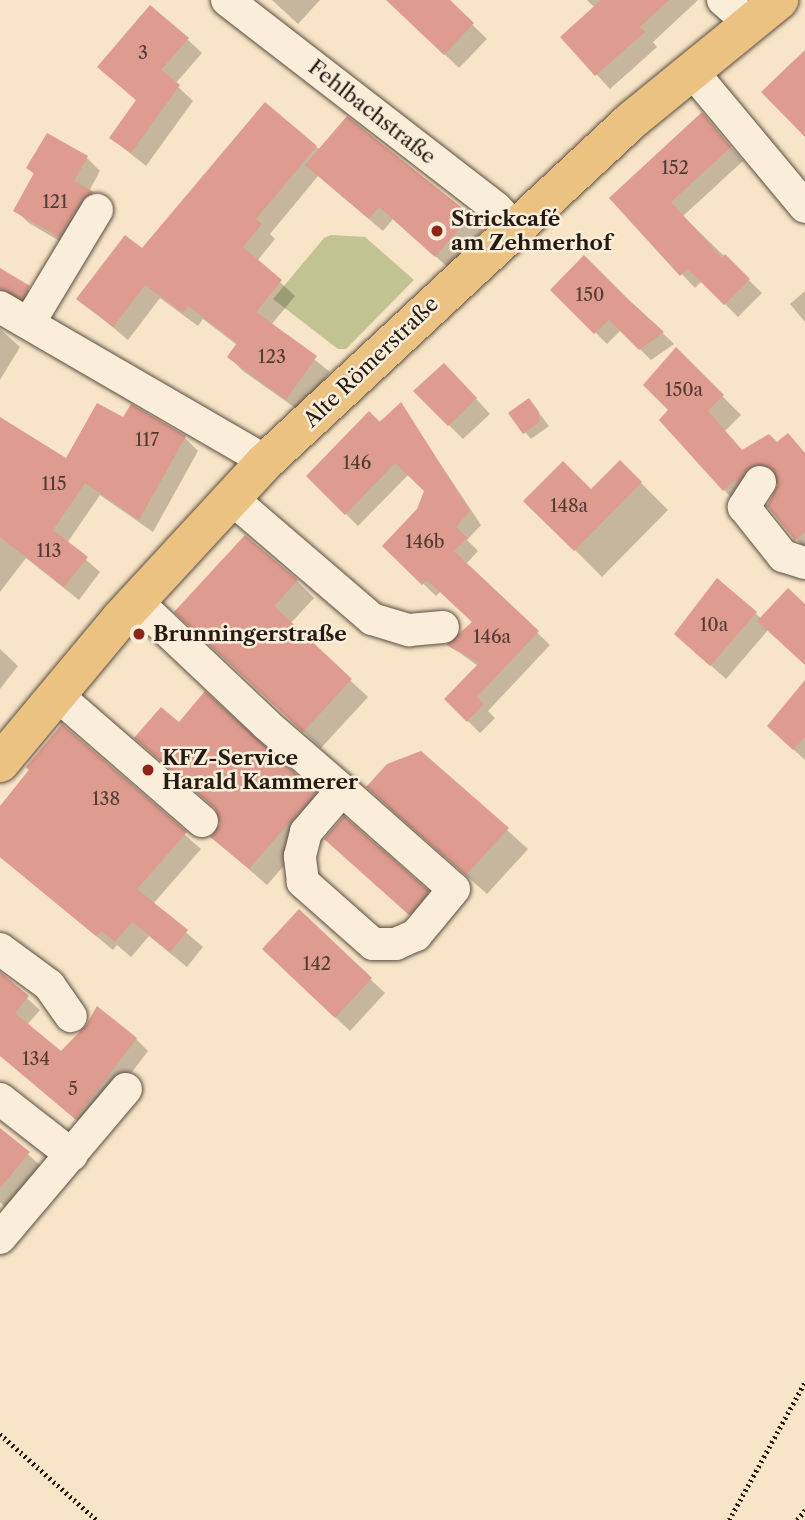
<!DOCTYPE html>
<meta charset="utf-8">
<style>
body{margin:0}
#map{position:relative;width:805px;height:1520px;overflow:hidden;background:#f8e4c6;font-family:"Libre Caslon Text",serif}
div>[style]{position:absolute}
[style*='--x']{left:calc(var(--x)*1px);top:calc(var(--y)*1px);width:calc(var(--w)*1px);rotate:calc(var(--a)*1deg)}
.green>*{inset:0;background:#c1c392}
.shadow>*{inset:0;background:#0003}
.building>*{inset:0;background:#de9b8f}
.path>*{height:4.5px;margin-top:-2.25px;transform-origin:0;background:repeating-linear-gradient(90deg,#241b13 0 2px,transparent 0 5.5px)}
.roads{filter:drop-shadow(0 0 2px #594d40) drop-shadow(0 0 2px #594d40)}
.minor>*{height:32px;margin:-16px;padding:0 16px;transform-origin:16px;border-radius:16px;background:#faedda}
.major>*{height:38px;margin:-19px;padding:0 19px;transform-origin:19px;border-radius:19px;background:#ecc283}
.dots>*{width:19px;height:19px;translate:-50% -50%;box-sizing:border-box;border:4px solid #faedda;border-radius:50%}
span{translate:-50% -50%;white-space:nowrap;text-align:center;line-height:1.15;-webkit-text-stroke:5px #faedda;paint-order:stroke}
.number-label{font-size:18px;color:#523b32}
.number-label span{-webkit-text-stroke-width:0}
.street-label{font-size:21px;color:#241b13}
.poi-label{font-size:21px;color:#241b13;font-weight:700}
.left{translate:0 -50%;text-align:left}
</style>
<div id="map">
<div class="green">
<div style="clip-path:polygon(331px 235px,365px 237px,414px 280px,346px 349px,338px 349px,273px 299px,324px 238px)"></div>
</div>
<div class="shadow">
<div style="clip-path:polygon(272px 0,320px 0,298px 24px)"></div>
<div style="clip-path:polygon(388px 0,447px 0,487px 39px,459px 68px)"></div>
<div style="clip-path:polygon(587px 0,698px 0,653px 42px,657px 47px,610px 89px,562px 37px,595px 8px)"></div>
<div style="clip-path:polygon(187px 39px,202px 53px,175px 84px,193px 101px,146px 166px,111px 138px,137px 101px,100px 67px)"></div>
<div style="clip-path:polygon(702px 115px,743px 161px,683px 216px,762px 293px,738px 317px,702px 281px,695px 288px,611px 198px)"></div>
<div style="clip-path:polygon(47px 135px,87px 158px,100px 171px,89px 191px,106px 206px,73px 249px,29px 223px,15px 210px,35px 175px,28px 168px)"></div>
<div style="clip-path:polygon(316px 147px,470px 216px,483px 230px,450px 269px,393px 219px,383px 231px,318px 176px,270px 234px,275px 239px,257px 261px,295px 296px,271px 325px,330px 372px,301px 412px,243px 371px,229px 357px,237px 345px,203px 319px,198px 326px,160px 298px,128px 340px,79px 299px,142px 251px)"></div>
<div style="clip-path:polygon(584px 258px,674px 344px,651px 360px,621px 330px,607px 344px,553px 290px)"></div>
<div style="clip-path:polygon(0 270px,40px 299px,34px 309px,0 307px)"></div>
<div style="clip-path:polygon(805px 291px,805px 322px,790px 304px)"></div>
<div style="clip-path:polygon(0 329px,20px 347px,0 380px)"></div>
<div style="clip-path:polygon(677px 350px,741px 415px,725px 431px,743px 452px,777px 444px,788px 435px,805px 453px,805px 548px,796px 539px,780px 484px,771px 483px,742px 508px,724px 490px,671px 410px)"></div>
<div style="clip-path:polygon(458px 379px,490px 414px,463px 439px,415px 392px)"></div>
<div style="clip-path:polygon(529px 400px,549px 426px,531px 439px,525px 432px)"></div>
<div style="clip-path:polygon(401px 405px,481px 525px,467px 540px,478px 551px,466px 564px,550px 645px,488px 711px,495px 718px,480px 733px,446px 699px,478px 666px,449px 645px,475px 622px,441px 591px,436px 596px,384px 546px,431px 497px,409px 474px,358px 526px,308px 476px)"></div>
<div style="clip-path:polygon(0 419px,67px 461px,124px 420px,184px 437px,198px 451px,153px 532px,100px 495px,67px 543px,100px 572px,79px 600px,26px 558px,0 592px)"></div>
<div style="clip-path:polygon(620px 462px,668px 510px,602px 577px,526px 501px,591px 491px)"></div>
<div style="clip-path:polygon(717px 580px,762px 619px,805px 606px,805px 664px,768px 630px,726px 679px,691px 648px)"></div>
<div style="clip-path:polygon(297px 581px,314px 598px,290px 624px,368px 697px,321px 748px,194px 629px)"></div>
<div style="clip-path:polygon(0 649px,18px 666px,0 689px)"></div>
<div style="clip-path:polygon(805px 683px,805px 760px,781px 738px)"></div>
<div style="clip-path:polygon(179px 725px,315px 793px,332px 811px,267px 885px,212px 837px,222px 824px,217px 810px,154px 755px)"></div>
<div style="clip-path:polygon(62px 727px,201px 849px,153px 904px,203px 947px,187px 967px,149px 936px,131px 957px,117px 945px,113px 950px,0 857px,0 807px)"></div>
<div style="clip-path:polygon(421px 753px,528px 849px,487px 894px,388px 807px)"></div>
<div style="clip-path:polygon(341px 853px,427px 892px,442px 906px,424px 928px)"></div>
<div style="clip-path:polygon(299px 912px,385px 993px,350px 1031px,278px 963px)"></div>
<div style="clip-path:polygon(0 974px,40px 1010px,27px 1025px,61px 1054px,136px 1039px,148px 1051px,88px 1130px,4px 1058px,0 1050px)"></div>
<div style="clip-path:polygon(0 1130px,40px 1165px,5px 1207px,0 1202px)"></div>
</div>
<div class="building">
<div style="clip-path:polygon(386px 0,450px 0,474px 23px,444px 55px)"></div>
<div style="clip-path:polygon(601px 0,669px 0,640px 27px,645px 32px,595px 76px,560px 37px)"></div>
<div style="clip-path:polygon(150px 5px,189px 38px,161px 70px,180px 85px,131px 153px,109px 138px,136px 100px,97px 67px)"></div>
<div style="clip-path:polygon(805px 50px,805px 137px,761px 92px)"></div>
<div style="clip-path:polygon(265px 102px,317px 146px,256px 219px,262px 224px,243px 247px,282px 280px,256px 312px,317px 356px,286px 400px,227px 357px,237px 343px,188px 306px,183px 313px,145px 285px,113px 327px,76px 299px,125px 235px,142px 248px)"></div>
<div style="clip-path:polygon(702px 112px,731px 147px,671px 202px,722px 258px,725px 254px,750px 279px,724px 305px,688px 269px,680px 276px,609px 198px)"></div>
<div style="clip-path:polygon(347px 116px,471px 215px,435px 257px,379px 207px,369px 219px,305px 165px)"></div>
<div style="clip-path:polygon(47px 133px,88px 156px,74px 181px,94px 192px,81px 201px,59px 237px,13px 211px,34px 173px,26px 168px)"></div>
<div style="clip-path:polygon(584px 255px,629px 300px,664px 332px,639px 350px,609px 320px,594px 334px,550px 290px)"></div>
<div style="clip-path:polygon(0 268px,30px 286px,22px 299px,0 289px)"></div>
<div style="clip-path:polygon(676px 347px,724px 395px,708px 411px,742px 450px,769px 434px,777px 442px,788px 433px,805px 453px,805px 532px,795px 540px,767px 506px,778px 484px,770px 467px,752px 465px,737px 483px,735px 480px,723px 491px,659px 420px,668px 410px,643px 385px)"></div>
<div style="clip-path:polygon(444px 363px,477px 398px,448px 426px,413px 391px)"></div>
<div style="clip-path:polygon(529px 398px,539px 412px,539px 422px,523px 434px,508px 413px)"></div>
<div style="clip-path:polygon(401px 402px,470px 511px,456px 527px,467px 538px,454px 551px,539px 631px,477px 697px,484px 704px,467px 722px,444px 699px,479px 663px,446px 645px,472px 622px,427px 580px,422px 585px,382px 546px,417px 509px,424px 491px,395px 463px,345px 515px,306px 476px,369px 411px,380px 422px)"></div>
<div style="clip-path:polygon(97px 403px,123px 417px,131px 404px,186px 436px,139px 520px,85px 483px,53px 530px,88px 557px,64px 587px,0 537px,0 417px,66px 458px)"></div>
<div style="clip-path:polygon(620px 460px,642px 482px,574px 551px,523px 501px,563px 461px,591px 489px)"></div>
<div style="clip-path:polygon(245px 535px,298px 580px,274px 606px,352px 679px,303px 732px,174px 612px)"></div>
<div style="clip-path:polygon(717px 578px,757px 612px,710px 666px,674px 634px)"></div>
<div style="clip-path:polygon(788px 588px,805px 604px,805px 665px,757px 621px)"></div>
<div style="clip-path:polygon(805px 680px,805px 737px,793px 750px,767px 726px)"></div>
<div style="clip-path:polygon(205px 691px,316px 792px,249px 869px,210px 837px,220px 824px,215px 808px,134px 738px,161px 707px,179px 722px)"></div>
<div style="clip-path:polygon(62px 724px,187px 832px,137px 889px,188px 930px,170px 952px,132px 922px,115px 942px,101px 931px,96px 936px,0 857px,0 806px,29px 770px,26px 767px)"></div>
<div style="clip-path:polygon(421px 751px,509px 828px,466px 875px,366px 787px,387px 764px)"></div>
<div style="clip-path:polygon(344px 816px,429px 891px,409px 915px,324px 839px)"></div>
<div style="clip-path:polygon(299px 909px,372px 978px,335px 1018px,262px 949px)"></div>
<div style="clip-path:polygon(0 972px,29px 996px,15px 1013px,61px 1051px,87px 1024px,97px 1006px,137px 1038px,75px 1119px,0 1056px)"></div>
<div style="clip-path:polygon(0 1128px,30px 1152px,0 1188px)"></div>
</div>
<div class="path">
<div style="--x:0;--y:1434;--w:130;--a:41.6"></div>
<div style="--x:729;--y:1520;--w:158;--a:-61.2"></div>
<div style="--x:797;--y:1520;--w:13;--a:-51"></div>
</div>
<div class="roads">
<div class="minor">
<div style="--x:227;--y:0;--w:340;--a:37.7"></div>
<div style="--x:496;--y:208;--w:26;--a:47"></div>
<div style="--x:723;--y:0;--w:33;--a:41"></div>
<div style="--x:691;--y:70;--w:178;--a:50.2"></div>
<div style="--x:0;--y:307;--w:307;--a:30.1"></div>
<div style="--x:29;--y:323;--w:132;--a:-59"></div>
<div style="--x:760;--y:482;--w:30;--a:123"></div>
<div style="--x:744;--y:507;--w:63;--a:51.5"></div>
<div style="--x:783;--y:556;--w:23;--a:18"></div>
<div style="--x:231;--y:498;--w:186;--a:40.6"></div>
<div style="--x:372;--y:619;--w:39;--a:17"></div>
<div style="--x:409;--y:630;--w:34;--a:-5"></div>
<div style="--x:136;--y:601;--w:180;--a:43.4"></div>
<div style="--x:267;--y:725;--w:99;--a:40.9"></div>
<div style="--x:342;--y:790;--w:149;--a:41.5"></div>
<div style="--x:454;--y:889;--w:60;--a:129.6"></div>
<div style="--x:416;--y:935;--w:22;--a:156"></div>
<div style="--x:396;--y:944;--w:23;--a:180"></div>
<div style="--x:373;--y:944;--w:94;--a:-138.5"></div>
<div style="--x:303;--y:882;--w:26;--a:-97"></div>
<div style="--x:300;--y:856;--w:25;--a:-76"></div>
<div style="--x:306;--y:832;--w:55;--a:-49.4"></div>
<div style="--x:57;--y:695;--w:192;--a:41"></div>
<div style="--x:0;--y:949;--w:61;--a:36.3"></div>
<div style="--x:49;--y:985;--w:38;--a:55"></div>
<div style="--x:0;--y:1099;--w:91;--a:37.9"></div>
<div style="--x:0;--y:1238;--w:195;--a:-49.8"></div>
</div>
<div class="major">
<div style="--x:0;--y:763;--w:187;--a:-50.2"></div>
<div style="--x:120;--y:619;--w:215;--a:-47.3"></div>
<div style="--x:266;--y:461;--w:500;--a:-42.97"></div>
<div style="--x:632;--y:120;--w:190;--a:-39.2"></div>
</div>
</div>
<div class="dots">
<div style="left:437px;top:231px;background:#8f2418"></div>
<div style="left:139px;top:634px;background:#8f2418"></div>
<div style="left:148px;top:770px;background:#8f2418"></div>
</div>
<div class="number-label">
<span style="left:143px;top:53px">3</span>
<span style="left:675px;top:168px">152</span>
<span style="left:55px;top:202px">121</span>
<span style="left:590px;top:295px">150</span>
<span style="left:272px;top:357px">123</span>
<span style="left:684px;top:390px">150a</span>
<span style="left:147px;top:440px">117</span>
<span style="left:357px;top:463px">146</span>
<span style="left:54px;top:484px">115</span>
<span style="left:569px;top:506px">148a</span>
<span style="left:425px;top:542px">146b</span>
<span style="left:49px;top:551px">113</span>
<span style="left:714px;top:625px">10a</span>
<span style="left:492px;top:637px">146a</span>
<span style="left:106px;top:799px">138</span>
<span style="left:317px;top:964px">142</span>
<span style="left:36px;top:1059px">134</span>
<span style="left:73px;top:1089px">5</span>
</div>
<div class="street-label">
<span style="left:372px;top:112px;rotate:38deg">Fehlbachstraße</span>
<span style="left:371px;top:362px;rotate:-44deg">Alte Römerstraße</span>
</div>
<div class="poi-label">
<span class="left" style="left:451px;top:231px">Strickcafé<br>am Zehmerhof</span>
<span class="left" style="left:153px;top:634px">Brunningerstraße</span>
<span class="left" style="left:162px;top:770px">KFZ-Service<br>Harald Kammerer</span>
</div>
</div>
